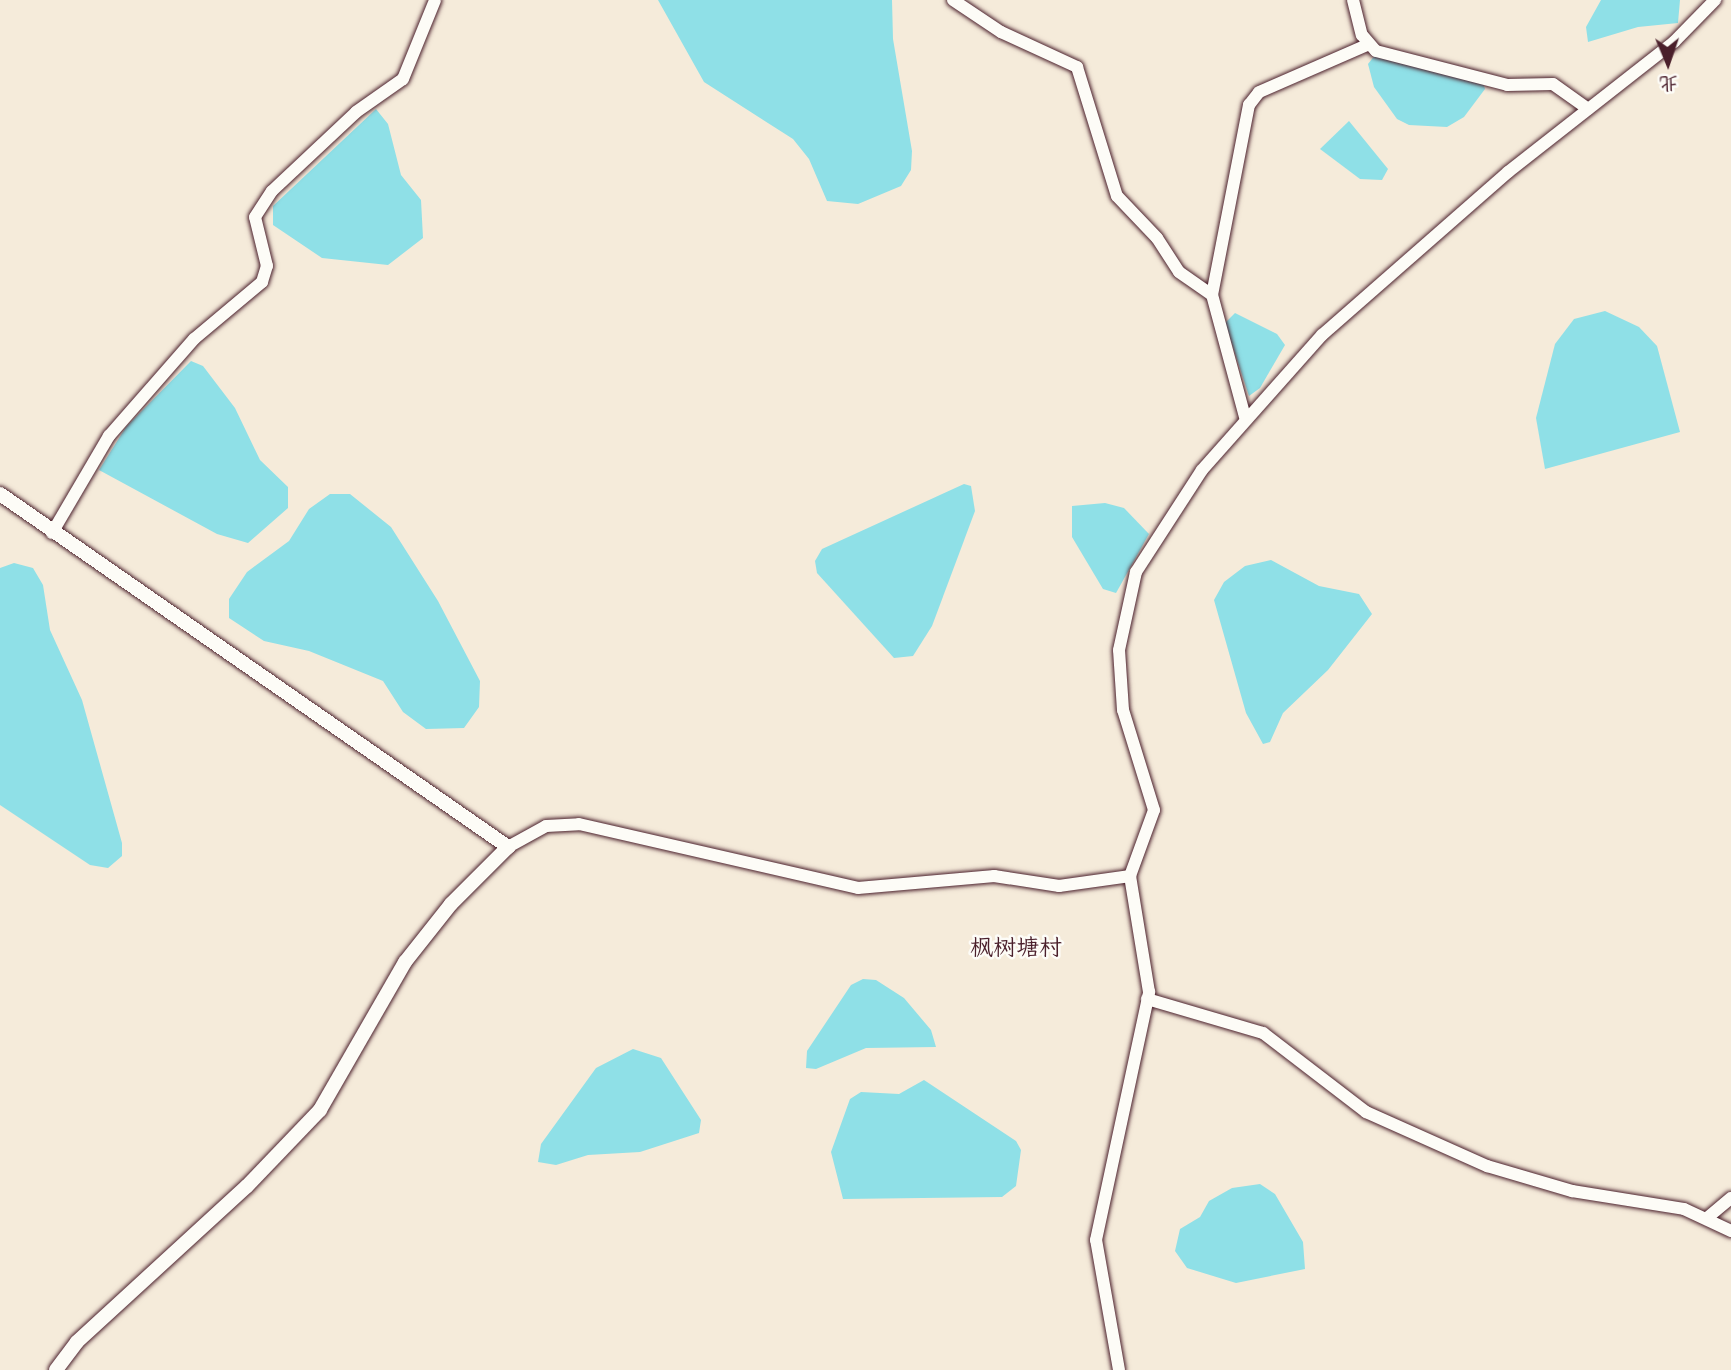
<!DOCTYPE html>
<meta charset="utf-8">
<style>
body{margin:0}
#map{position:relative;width:1731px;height:1370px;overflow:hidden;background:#f5ebda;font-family:Delius,"LXGW WenKai TC",sans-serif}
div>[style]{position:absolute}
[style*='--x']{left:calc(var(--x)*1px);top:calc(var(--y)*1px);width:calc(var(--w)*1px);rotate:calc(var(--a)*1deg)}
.water>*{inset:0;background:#8fe0e7}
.roads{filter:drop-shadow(0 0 2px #4a1f2b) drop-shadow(0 0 2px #4a1f2b)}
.minor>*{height:12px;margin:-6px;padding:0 6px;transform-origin:6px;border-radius:6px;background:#fdfcf7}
.tertiary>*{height:14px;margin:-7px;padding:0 7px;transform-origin:7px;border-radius:7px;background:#fdfcf7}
span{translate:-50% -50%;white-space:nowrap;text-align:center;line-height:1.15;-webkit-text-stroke:5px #fdfcf7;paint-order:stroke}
.quarter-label{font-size:23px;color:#4a1f2b}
.north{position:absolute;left:1633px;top:28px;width:70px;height:70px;-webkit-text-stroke:5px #fdfcf7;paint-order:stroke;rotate:178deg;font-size:19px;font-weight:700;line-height:28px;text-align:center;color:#4a1f2b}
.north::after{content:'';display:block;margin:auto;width:24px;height:32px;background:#4a1f2b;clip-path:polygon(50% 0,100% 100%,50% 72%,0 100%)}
</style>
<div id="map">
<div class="water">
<div style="clip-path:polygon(658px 0,892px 0,893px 39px,912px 151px,911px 170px,901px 186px,858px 204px,827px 201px,809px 159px,793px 139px,704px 82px)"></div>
<div style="clip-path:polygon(1601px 0,1680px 0,1678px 23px,1638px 27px,1588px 42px,1586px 27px)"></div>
<div style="clip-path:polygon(1375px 55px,1483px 83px,1485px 89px,1464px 117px,1447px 127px,1409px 125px,1397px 119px,1374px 87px,1368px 64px)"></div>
<div style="clip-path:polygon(376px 109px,388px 124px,401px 175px,421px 200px,423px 238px,388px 265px,322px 258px,273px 225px,273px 206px)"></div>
<div style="clip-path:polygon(1349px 121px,1388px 169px,1382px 180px,1360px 179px,1320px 149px)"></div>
<div style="clip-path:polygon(1605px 311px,1639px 327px,1657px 346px,1680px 432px,1545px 469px,1536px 418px,1555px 344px,1574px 319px)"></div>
<div style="clip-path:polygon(1235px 313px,1277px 334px,1285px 345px,1260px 388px,1249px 396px,1225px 323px)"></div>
<div style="clip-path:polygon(191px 361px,203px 366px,235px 408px,260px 460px,288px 487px,288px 508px,248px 543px,217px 534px,99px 470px,126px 427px)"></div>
<div style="clip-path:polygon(964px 484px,971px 486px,975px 511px,932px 626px,913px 656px,894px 658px,817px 573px,815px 561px,822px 549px)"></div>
<div style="clip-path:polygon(330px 494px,350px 494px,391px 527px,438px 601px,480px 681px,479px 707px,464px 728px,426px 729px,403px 712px,383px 681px,309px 651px,264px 641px,229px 618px,229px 599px,247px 572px,289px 541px,309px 509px)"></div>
<div style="clip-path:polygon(1105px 503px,1124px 508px,1149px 534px,1116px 593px,1103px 589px,1072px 537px,1072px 506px)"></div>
<div style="clip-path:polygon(1271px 560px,1319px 586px,1359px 594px,1372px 614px,1328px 670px,1283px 713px,1270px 742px,1263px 744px,1246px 713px,1214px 600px,1224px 582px,1245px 566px)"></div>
<div style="clip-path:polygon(14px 563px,33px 568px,43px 585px,50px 630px,82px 700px,122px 843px,122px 856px,108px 868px,90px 865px,0 805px,0 568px)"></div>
<div style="clip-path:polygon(863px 979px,876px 980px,904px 998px,931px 1030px,936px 1047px,866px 1048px,816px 1069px,806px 1068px,807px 1051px,851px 985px)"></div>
<div style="clip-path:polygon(633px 1049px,661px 1058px,701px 1120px,699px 1133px,640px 1152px,588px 1155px,556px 1165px,538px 1162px,541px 1144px,596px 1068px)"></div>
<div style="clip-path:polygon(924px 1080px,1016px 1141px,1021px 1150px,1016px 1186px,1002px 1197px,843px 1199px,831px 1152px,850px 1099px,861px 1092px,899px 1094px)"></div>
<div style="clip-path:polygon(1260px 1184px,1275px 1194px,1303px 1242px,1305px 1269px,1236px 1283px,1187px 1268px,1175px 1251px,1180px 1229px,1200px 1217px,1209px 1201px,1232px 1188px)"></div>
</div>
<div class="roads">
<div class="minor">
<div style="--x:953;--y:0;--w:58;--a:33.7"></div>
<div style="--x:1001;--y:32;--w:84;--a:24.7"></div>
<div style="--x:1077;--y:67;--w:135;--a:72.8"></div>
<div style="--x:1117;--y:196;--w:58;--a:46.4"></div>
<div style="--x:1157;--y:238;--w:40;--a:57.1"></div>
<div style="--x:1179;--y:272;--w:40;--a:34.9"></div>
<div style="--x:1353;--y:0;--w:36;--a:76"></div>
<div style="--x:1362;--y:35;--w:21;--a:49"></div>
<div style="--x:1376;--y:51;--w:135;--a:14.5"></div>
<div style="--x:1507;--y:85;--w:46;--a:-1.2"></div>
<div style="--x:1553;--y:84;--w:43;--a:35.5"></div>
<div style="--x:1245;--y:417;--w:126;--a:-105.1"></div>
<div style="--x:1212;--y:295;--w:194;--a:-79"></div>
<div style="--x:1249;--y:105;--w:16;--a:-52"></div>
<div style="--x:1259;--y:92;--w:118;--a:-23.5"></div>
<div style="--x:52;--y:533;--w:113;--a:-59.6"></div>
<div style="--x:109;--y:436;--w:129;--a:-48.8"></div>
<div style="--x:194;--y:339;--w:89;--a:-40"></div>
<div style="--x:262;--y:282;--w:17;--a:-73"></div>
<div style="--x:267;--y:266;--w:50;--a:-103.8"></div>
<div style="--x:255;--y:217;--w:31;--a:-57"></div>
<div style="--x:272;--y:191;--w:115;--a:-43.2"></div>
<div style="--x:356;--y:112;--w:57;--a:-35.1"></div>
<div style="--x:403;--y:79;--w:85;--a:-67.9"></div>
<div style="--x:508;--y:847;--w:43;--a:-28.9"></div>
<div style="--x:546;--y:826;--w:33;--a:-3"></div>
<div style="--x:579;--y:824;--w:286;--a:12.9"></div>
<div style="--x:858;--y:888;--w:137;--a:-5"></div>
<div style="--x:994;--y:876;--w:66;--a:8.7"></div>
<div style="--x:1059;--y:886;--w:72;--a:-8"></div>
<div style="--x:1147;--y:999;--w:121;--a:16.3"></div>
<div style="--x:1263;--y:1033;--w:130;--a:37.5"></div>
<div style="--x:1366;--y:1112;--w:133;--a:24.1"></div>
<div style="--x:1487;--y:1166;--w:89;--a:16.4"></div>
<div style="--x:1572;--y:1191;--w:113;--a:9.1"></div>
<div style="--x:1684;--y:1209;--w:52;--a:25.1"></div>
<div style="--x:1707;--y:1218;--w:31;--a:-40"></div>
<div style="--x:1119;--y:1370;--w:132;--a:-100"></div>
<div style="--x:1096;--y:1240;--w:254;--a:-77.9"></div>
<div style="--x:1149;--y:992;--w:118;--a:-99.3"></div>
<div style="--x:1130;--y:876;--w:70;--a:-70"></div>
<div style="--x:1154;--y:810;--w:105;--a:-107.2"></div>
<div style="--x:1123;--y:710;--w:60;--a:-93.8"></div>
<div style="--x:1119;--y:650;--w:80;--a:-77.7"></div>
<div style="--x:1136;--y:572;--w:121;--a:-57.1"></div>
<div style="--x:1202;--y:470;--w:181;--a:-48.4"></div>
<div style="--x:1322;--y:335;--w:247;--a:-41.2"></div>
<div style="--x:1508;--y:172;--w:211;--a:-38.1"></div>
<div style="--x:1674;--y:42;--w:59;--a:-45.7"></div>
</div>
<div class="tertiary">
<div style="--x:0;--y:494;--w:619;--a:34.79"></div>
<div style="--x:508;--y:847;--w:81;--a:135"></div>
<div style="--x:451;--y:904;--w:74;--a:128.4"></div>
<div style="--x:405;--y:962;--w:171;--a:119.9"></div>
<div style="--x:320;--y:1110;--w:105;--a:133.8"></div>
<div style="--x:247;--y:1186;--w:231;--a:137.5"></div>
<div style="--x:77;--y:1342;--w:35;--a:127"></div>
</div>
</div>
<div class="quarter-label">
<span style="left:1016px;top:947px">枫树塘村</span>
</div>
<div class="north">北</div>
</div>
